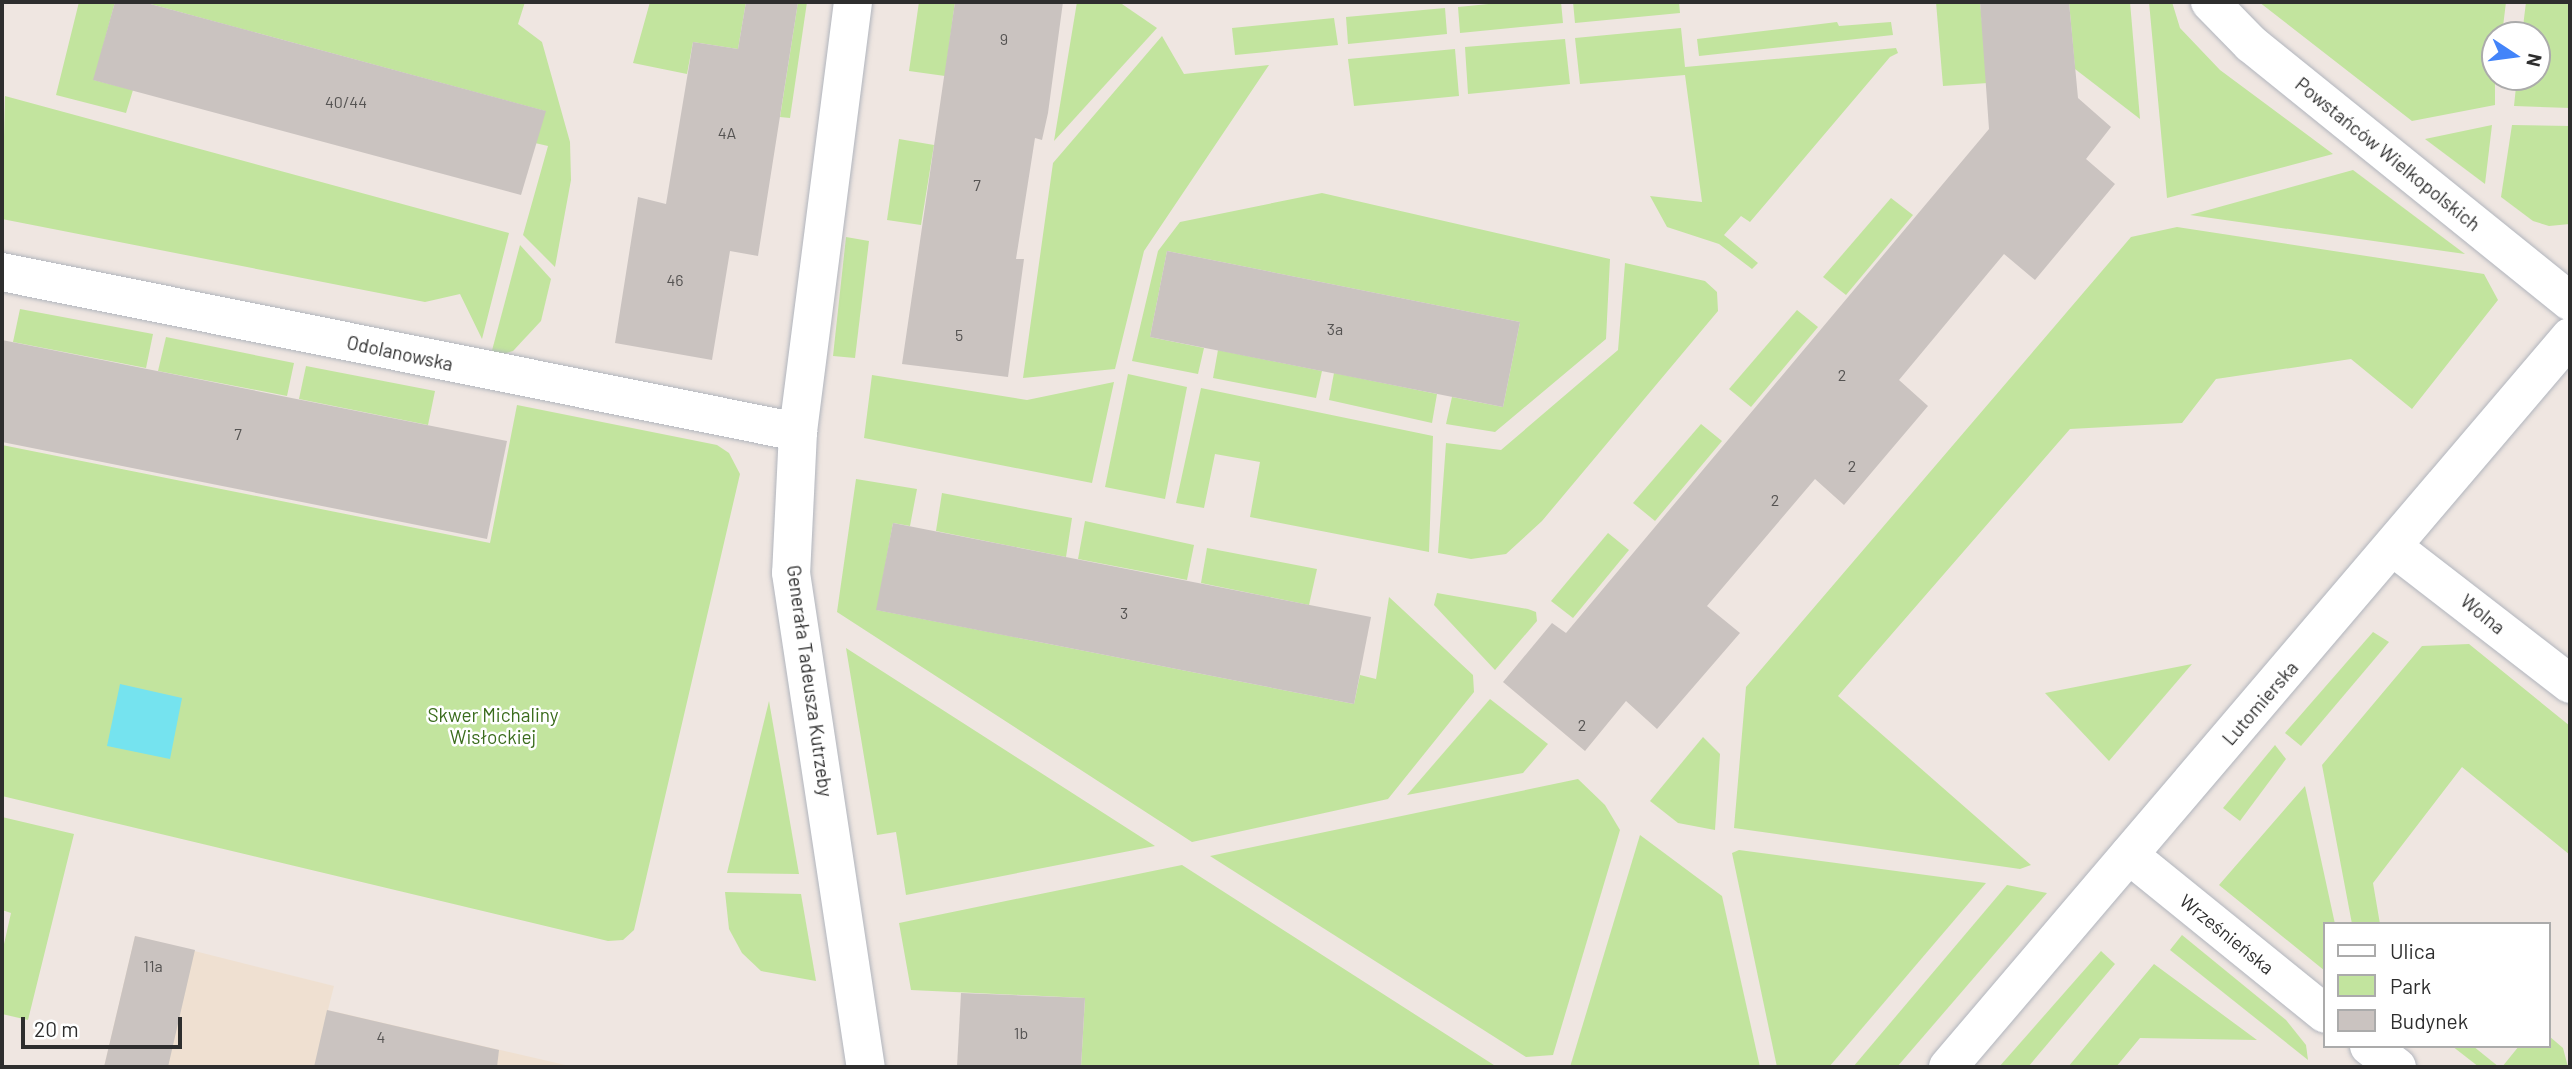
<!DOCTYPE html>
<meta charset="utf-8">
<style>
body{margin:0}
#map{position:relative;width:2572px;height:1069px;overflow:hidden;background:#efe6e1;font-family:Barlow,sans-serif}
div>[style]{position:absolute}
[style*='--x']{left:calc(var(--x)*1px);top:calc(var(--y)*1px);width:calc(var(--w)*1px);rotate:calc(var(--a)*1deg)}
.education>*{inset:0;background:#efe0d1}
.green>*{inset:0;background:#c2e49e}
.water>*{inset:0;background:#75e3ef}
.building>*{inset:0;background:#cac3c0}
.roads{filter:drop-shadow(0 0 2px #b1b5bd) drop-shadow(0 0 2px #b1b5bd)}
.minor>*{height:38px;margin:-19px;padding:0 19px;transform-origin:19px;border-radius:19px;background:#fff}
.secondary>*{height:38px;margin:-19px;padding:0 19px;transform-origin:19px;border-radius:19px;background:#fff}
span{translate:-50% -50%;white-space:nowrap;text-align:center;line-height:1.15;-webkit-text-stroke:5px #fff;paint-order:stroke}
.number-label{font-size:16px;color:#555352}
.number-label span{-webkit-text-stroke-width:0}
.street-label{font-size:19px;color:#2e2e2e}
.park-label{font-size:19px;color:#3a6c1c}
.frame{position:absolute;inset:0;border:4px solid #2e2e2e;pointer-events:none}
.legend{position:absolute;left:2323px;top:922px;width:228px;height:126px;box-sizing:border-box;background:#fff;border:2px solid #ababab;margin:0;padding:9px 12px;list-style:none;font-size:21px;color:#2e2e2e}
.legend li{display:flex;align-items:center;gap:14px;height:35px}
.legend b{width:35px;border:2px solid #ababab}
.north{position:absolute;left:2481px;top:21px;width:70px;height:70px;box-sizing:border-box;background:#fff;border:2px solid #ababab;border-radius:50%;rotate:103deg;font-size:19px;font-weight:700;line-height:28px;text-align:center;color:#2e2e2e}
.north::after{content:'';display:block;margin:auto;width:24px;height:32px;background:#4384f9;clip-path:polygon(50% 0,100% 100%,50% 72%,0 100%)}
.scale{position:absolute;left:21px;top:1017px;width:161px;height:32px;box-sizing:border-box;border:4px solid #2e2e2e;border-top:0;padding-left:9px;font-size:21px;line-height:24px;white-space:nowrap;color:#2e2e2e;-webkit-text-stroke:5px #fff;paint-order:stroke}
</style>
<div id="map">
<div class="education">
<div style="clip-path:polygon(135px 936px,334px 986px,328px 1010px,574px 1067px,104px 1067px)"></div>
</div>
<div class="green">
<div style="clip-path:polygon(79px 2px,115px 2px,94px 80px,133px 90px,126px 113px,56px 95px)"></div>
<div style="clip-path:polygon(143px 2px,525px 2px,518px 24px,542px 42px,570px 142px,571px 180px,555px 267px,523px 235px,548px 146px,535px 143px,545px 111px)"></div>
<div style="clip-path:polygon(650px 2px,746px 2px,738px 49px,693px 42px,687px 74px,633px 63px)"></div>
<div style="clip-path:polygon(798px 2px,807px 2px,790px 118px,780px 117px)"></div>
<div style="clip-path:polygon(919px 2px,955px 2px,945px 76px,909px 71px)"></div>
<div style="clip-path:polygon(1077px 2px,1119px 2px,1157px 28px,1054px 141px)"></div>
<div style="clip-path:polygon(1509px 2px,1561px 2px,1563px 23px,1460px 33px,1458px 7px)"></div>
<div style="clip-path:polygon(1573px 2px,1679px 2px,1680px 13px,1575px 23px)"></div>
<div style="clip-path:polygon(1936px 2px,1980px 2px,1988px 83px,1943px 86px)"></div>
<div style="clip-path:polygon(2069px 2px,2130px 2px,2140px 119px,2075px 69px)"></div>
<div style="clip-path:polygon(2149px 2px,2172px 2px,2180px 28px,2220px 70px,2333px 154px,2167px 198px)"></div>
<div style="clip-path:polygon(2259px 2px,2506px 2px,2502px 35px,2495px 35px,2495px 105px,2412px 121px)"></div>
<div style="clip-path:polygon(2526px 2px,2570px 2px,2570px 108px,2514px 106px,2517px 77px,2537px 77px,2537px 35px,2522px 35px)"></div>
<div style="clip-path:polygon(1445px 8px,1447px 34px,1348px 44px,1346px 17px)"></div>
<div style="clip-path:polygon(1334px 18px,1338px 45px,1235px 55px,1232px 28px)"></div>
<div style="clip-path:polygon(1837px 22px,1839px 26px,1891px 22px,1893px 35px,1699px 56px,1697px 39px)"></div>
<div style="clip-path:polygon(1681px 28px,1685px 67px,1896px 48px,1898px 53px,1890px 57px,1750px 222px,1741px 216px,1724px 235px,1758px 263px,1752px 269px,1719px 244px,1667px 227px,1650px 196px,1702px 202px,1685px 75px,1580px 84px,1575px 38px)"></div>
<div style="clip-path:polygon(1162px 36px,1184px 74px,1269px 65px,1144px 251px,1115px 369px,1023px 378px,1053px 163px)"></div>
<div style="clip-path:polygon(1565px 39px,1570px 84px,1468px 94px,1465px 47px)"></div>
<div style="clip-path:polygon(1455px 49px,1459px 96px,1354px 106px,1348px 59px)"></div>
<div style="clip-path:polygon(5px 96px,509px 233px,482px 339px,460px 294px,425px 302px,2px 219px)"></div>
<div style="clip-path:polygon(2492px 125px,2485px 184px,2425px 139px)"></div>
<div style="clip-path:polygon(2512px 125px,2570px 126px,2570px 224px,2549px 226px,2533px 221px,2501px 197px)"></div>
<div style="clip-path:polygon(899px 139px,934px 145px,921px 225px,887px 220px)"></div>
<div style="clip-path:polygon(2353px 170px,2465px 254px,2190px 215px)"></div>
<div style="clip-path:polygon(1322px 193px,1610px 259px,1606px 339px,1495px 432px,1446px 424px,1452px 397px,1503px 407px,1520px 322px,1167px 251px,1150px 337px,1204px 348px,1198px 374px,1132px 361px,1158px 251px,1180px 222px)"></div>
<div style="clip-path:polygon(1891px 198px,1913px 215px,1846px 295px,1823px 277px)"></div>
<div style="clip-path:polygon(2177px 227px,2484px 274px,2498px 300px,2412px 409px,2351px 359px,2216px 379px,2182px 423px,2070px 429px,1838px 696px,2031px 865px,2020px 869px,1734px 828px,1746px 687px,2131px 237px)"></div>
<div style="clip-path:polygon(846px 237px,869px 241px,855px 358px,833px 356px)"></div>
<div style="clip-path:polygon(520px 245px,551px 279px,541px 321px,513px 351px,490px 358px)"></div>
<div style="clip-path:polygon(1625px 263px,1705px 281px,1717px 292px,1718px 311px,1542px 521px,1506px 554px,1471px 559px,1438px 553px,1446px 443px,1501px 450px,1618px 350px)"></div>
<div style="clip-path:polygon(20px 309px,153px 334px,146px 368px,13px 342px)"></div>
<div style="clip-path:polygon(1797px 310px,1818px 327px,1751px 407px,1729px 389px)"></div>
<div style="clip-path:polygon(166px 337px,294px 363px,287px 396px,158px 371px)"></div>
<div style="clip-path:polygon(1218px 350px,1322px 371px,1316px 398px,1213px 378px)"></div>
<div style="clip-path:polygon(306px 366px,435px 391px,428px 425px,299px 399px)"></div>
<div style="clip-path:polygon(1334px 373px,1437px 394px,1432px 423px,1329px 400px)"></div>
<div style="clip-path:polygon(1128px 374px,1187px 387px,1165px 499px,1105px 487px)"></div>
<div style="clip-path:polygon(872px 375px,1027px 400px,1114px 382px,1092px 483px,864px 438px)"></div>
<div style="clip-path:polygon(1201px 388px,1433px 436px,1429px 552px,1250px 517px,1260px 462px,1215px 454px,1204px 508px,1176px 503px)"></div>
<div style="clip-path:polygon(517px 405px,717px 445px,729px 453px,740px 474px,634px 930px,623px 940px,608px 941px,2px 796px,2px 445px,490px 543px)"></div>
<div style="clip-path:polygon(1701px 424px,1722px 441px,1655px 521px,1633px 503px)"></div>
<div style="clip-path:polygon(856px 479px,917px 489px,910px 526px,893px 523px,877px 610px,1354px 704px,1360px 675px,1376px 679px,1389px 597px,1473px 675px,1474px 692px,1388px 799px,1192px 842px,837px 612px)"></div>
<div style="clip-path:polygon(942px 493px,1072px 518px,1066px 557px,936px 531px)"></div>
<div style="clip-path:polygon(1085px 521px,1194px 545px,1187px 580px,1078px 559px)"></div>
<div style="clip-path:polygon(1608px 533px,1629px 550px,1573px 618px,1551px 601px)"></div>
<div style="clip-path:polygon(1207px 548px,1317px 569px,1309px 605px,1201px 583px)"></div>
<div style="clip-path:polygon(1437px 593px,1528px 609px,1536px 612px,1537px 621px,1495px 670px,1434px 605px)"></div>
<div style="clip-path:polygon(2373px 632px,2389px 642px,2301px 746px,2285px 733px)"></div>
<div style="clip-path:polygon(2469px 644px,2570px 726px,2570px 855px,2462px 767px,2373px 883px,2380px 924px,2352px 924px,2322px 765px,2422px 646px)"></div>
<div style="clip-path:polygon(846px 648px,1155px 846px,906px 895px,896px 832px,877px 835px)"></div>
<div style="clip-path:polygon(2192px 664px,2109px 761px,2045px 693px)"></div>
<div style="clip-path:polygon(1490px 699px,1548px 744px,1523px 773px,1407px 795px)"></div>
<div style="clip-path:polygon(769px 701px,799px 874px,727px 873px)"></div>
<div style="clip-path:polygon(1703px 737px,1720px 754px,1715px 830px,1678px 823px,1650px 801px)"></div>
<div style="clip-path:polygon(2275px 745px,2286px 759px,2240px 821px,2223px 808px)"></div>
<div style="clip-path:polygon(1578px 779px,1605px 805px,1620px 830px,1553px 1055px,1526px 1057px,1210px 856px)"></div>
<div style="clip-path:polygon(2305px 786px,2335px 924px,2325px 924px,2325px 971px,2219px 885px)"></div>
<div style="clip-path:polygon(2px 817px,74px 834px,28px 1020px,2px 1014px,2px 953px,11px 913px,2px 910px)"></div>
<div style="clip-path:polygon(1640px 835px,1722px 896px,1760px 1067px,1570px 1067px)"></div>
<div style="clip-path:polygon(1739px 850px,1986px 883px,1829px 1067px,1777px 1067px,1732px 853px)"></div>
<div style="clip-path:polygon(1182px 865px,1497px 1067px,1081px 1067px,1085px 998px,911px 990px,899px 923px)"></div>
<div style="clip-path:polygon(2007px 885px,2047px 893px,1897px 1067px,1853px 1067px)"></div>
<div style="clip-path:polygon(725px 892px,801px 894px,816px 981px,761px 971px,742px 953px,729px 929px)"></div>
<div style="clip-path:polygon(2182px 935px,2286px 1020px,2306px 1045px,2308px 1060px,2170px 950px)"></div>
<div style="clip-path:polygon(2101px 951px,2115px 964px,2028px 1067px,1999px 1067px)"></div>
<div style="clip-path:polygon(2154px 964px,2257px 1040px,2140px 1038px,2116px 1067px,2068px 1067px)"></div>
<div style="clip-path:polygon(2549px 1036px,2563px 1048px,2568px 1067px,2502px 1067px,2519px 1046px,2549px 1046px)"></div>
<div style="clip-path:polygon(2452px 1046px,2473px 1046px,2499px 1067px,2479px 1067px)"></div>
</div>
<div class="water">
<div style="clip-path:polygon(120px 684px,182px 698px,170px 759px,107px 746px)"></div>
</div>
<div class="building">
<div style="clip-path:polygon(115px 2px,143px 2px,546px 111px,521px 195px,93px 80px)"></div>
<div style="clip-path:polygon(746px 2px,798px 2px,758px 256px,730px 251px,712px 360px,615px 343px,638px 197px,666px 204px,693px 42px,738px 49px)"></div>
<div style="clip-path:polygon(955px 2px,1063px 2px,1048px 113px,1042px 140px,1035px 138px,1016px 259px,1024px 259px,1008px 377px,902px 364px)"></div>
<div style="clip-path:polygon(1980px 2px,2069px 2px,2078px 98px,2111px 127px,2086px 159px,2115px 184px,2035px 280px,2004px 254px,1899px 380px,1928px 406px,1844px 505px,1815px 479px,1707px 606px,1740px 633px,1657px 729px,1626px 701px,1585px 751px,1503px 682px,1552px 623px,1566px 633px,1989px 129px)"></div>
<div style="clip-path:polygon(1167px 251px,1520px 322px,1503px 407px,1150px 337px)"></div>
<div style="clip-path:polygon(2px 340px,507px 441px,487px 539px,2px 442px)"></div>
<div style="clip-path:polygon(893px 523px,1371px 617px,1354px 704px,876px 610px)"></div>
<div style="clip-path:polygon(135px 936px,195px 950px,168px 1067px,104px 1067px)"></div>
<div style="clip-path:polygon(961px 993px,1085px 998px,1081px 1067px,957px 1067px)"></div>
<div style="clip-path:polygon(327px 1010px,499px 1050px,497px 1067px,314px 1067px)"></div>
</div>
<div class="roads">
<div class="minor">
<div style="--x:853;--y:2;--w:434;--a:97.3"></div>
<div style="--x:798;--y:432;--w:141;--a:92.8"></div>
<div style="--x:791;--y:573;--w:500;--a:81.4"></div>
<div style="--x:2210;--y:2;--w:59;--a:45.7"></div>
<div style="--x:2251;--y:44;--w:410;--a:38.9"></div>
<div style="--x:2;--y:272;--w:812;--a:11.37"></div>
<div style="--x:2393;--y:547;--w:224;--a:37.7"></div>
<div style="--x:2129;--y:855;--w:252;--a:39"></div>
<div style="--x:2369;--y:1046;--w:35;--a:37"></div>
</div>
<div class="secondary">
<div style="--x:1948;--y:1067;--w:959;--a:-49.57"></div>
</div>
</div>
<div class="number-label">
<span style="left:1004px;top:39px">9</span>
<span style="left:346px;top:102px">40/44</span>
<span style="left:727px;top:133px">4A</span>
<span style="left:977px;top:185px">7</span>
<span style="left:675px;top:280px">46</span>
<span style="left:1335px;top:329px">3a</span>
<span style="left:959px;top:335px">5</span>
<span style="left:1842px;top:375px">2</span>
<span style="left:238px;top:434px">7</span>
<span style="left:1852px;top:466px">2</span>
<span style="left:1775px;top:500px">2</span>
<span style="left:1124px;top:613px">3</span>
<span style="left:1582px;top:725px">2</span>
<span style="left:153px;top:966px">11a</span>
<span style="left:1021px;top:1033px">1b</span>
<span style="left:381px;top:1037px">4</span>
</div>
<div class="street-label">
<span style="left:2388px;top:154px;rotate:39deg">Powstańców Wielkopolskich</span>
<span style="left:400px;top:353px;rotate:12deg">Odolanowska</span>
<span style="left:2483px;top:614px;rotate:39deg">Wolna</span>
<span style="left:810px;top:681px;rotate:82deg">Generała Tadeusza Kutrzeby</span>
<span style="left:2260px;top:703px;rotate:-49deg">Lutomierska</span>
<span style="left:2227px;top:934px;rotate:39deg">Wrześnieńska</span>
</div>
<div class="park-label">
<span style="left:493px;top:726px">Skwer Michaliny<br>Wisłockiej</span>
</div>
<div class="frame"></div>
<ul class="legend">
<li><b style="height:9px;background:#fff"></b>Ulica</li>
<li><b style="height:19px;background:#c2e49e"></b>Park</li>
<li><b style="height:19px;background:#cac3c0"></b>Budynek</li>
</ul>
<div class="north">N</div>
<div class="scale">20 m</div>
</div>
